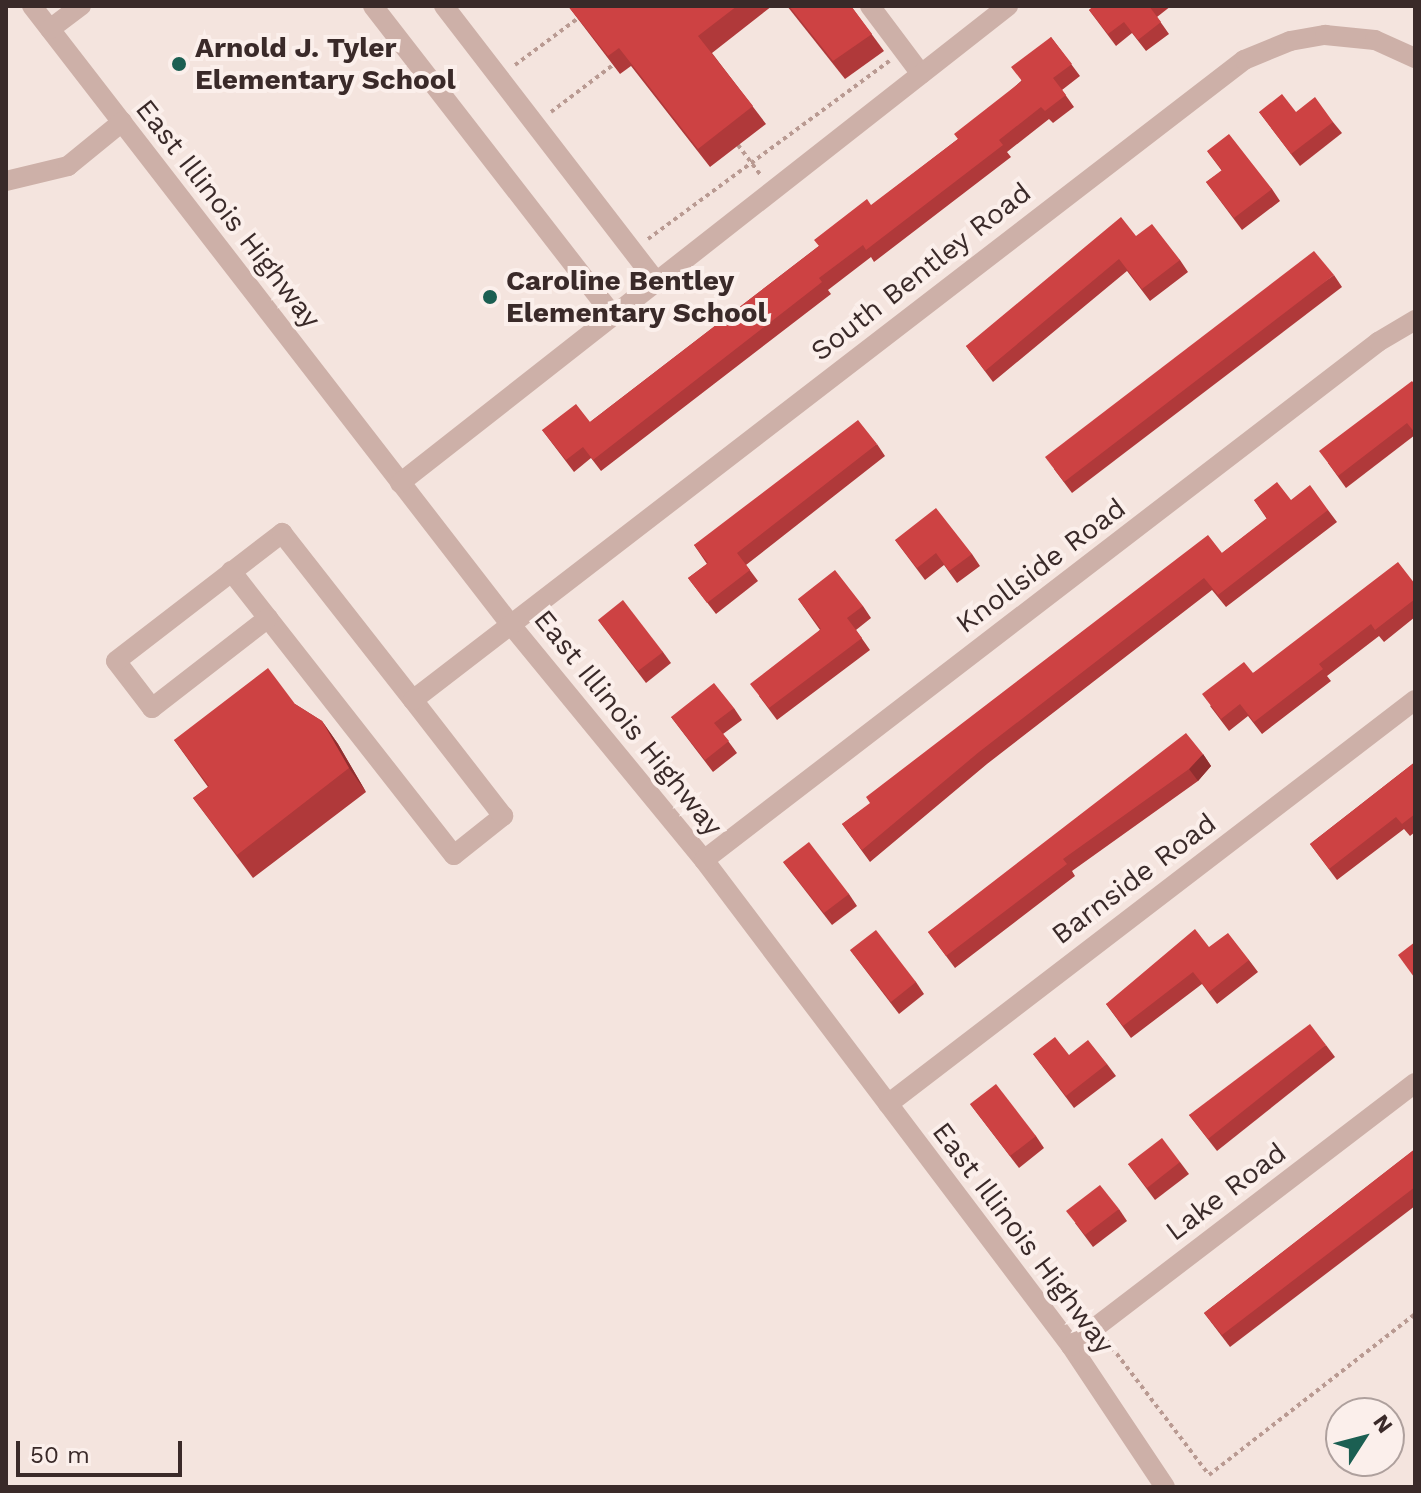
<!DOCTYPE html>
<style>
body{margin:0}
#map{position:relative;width:1421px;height:1493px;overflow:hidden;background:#f4e4de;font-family:"Work Sans",sans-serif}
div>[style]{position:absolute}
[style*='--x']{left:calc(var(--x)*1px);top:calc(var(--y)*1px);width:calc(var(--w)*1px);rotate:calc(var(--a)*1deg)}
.path>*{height:4px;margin-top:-2px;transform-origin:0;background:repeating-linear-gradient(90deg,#b99a92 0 4px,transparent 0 8px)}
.minor>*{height:20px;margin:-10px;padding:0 10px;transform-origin:10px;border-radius:10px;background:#cdb0a8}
.wall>*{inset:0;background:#b0393a}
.shaded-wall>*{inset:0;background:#902e2f}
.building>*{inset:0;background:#cd4243}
.dots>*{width:22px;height:22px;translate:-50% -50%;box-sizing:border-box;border:4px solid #fbefeb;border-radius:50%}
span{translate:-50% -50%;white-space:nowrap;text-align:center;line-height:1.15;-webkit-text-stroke:8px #fbefeb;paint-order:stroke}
.poi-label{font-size:28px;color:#3a2a29;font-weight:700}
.left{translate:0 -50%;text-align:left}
.street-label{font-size:28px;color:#3a2a29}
.frame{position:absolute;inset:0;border:8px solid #3a2a29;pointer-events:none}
.north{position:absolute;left:1325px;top:1397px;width:80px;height:80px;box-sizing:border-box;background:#fbefeb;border:2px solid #aea09d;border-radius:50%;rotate:54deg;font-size:22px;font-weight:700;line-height:32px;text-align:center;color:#3a2a29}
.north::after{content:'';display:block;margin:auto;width:28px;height:36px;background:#1b5f52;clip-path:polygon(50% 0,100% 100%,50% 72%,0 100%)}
.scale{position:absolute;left:16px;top:1441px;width:166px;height:36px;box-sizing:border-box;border:4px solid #3a2a29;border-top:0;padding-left:10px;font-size:24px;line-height:28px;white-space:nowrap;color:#3a2a29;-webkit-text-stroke:6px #fbefeb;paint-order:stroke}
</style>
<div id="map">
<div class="path">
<div style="--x:515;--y:65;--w:77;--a:-36.6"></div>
<div style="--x:551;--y:112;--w:78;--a:-37.2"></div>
<div style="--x:738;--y:145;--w:38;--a:53"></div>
<div style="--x:648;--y:239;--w:300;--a:-36.4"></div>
<div style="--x:1107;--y:1341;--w:168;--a:52.7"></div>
<div style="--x:1209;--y:1475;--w:261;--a:-38"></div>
</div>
<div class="minor">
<div style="--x:32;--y:6;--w:783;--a:52.27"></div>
<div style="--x:511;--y:625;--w:304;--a:50.6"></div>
<div style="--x:704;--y:860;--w:609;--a:52.94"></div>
<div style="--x:1071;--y:1346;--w:169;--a:56.3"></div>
<div style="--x:373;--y:6;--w:390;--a:52.2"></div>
<div style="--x:444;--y:6;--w:346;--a:52.4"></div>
<div style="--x:870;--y:6;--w:85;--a:53.1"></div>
<div style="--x:50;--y:29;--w:39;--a:-37"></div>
<div style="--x:6;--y:181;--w:64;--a:-13.6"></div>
<div style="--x:68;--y:166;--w:70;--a:-39.2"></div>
<div style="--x:400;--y:483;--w:773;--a:-38.12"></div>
<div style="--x:231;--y:571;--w:361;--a:51.9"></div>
<div style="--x:454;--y:855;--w:63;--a:-38.5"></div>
<div style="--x:503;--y:816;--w:147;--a:-127.8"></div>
<div style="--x:268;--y:618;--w:147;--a:142.2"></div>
<div style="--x:152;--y:708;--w:59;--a:-127.5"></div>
<div style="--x:116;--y:661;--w:210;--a:-37.6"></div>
<div style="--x:282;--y:533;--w:212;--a:51.9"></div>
<div style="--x:413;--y:700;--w:1049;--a:-37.6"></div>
<div style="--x:1244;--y:60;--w:50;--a:-22.4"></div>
<div style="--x:1290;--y:41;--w:36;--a:-10"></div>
<div style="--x:1325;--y:35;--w:50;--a:5.7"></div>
<div style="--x:1375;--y:40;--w:44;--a:24.2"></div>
<div style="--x:704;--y:860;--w:850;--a:-37.54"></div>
<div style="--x:1378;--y:342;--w:43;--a:-30.7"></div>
<div style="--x:888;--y:1104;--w:664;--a:-37.47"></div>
<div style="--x:1071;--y:1346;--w:433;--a:-37.4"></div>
</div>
<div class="wall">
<div style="clip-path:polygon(568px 6px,772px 6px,712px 53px,766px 124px,710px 167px,631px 66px,620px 74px)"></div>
<div style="clip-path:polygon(787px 6px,851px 6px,884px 51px,845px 79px)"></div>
<div style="clip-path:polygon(1094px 6px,1171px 6px,1157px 17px,1169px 34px,1146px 51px,1132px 33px,1116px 46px,1089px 10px)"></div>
<div style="clip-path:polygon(1051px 37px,1080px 76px,1062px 90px,1074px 107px,1053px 123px,1049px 119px,1007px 152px,1011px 157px,874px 262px,871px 257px,828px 290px,831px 294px,601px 471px,591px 458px,574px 472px,542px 430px,590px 422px,958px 139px,1021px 81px)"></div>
<div style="clip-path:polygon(1259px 112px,1296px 112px,1333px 122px,1342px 133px,1300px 166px)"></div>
<div style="clip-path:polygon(1207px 151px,1272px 189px,1280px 201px,1242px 230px,1206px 182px,1222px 171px)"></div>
<div style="clip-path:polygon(1136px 236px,1180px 260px,1188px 272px,1150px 301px,1127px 271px,993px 382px,966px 346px)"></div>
<div style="clip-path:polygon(1334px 275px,1342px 287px,1072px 493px,1054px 469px)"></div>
<div style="clip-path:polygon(1415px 385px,1415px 435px,1346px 488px,1328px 463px)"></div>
<div style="clip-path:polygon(877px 444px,885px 456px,746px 565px,758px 581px,716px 614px,688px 578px,707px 564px,694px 545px)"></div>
<div style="clip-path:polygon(1254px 500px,1291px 500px,1328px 510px,1337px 522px,1226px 607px,1212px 590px,987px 764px,870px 862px,842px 824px,1222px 553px,1267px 519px)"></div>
<div style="clip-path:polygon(895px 540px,972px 554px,980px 566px,957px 583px,944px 565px,925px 580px)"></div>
<div style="clip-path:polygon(1415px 584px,1415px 617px,1384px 642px,1379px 636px,1327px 676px,1331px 681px,1262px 734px,1248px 716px,1229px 731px,1210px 706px,1253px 673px)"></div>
<div style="clip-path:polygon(798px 599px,863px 606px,871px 618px,856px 630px,870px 650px,777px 720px,759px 696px,820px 630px)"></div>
<div style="clip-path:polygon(598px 620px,663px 652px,671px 663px,646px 683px)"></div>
<div style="clip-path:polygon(295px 704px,322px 721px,338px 744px,366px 792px,253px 878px,193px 798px,208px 787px,174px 740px)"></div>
<div style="clip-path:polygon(734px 708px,742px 720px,723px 734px,737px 753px,713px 772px,671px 717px)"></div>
<div style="clip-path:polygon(1203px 754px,1211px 766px,1198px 781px,1072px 871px,1075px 876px,955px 968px,928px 932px)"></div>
<div style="clip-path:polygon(1415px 762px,1415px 832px,1410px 836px,1404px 829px,1337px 880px,1310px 844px)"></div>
<div style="clip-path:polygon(783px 862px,849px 894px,857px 906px,832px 925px)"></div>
<div style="clip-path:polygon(1209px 947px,1249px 960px,1258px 972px,1217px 1004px,1202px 984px,1131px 1038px,1106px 1004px)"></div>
<div style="clip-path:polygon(850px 950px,916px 982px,924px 994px,899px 1014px)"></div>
<div style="clip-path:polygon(1326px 1045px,1335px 1057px,1217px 1151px,1189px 1115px)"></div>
<div style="clip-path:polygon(1033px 1054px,1069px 1055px,1107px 1064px,1116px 1076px,1074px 1108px)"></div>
<div style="clip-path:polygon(970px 1104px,1036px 1136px,1044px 1148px,1019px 1168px)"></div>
<div style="clip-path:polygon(1415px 1149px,1415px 1206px,1230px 1347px,1204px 1313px)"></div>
<div style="clip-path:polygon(1180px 1162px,1189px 1174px,1155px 1200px,1128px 1164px)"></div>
<div style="clip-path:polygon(1119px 1209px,1127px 1221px,1093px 1247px,1075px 1223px)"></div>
</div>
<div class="shaded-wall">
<div style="clip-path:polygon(322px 721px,338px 744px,366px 792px,349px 768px)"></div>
<div style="clip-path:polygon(1203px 754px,1211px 766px,1198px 781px,1189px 769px)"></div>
</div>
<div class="building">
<div style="clip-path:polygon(568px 6px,737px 6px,698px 36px,753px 106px,698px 149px,619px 48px,608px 56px)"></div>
<div style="clip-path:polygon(789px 6px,851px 6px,872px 34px,833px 61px)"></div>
<div style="clip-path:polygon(1094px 6px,1149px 6px,1161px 22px,1138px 40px,1124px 22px,1108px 34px,1089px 10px)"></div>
<div style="clip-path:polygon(1051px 37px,1072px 64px,1053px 78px,1066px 95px,1045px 111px,1041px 107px,999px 140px,1003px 145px,866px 250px,863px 245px,819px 278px,822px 282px,593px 460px,583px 447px,566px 460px,542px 430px,576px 404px,590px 422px,819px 246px,814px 240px,867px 199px,871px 205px,958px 139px,954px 134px,1022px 81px,1011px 67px)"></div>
<div style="clip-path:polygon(1282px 94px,1296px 112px,1315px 97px,1333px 122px,1291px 154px,1259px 112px)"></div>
<div style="clip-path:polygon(1229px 134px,1272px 189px,1234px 218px,1206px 182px,1222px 170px,1207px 151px)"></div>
<div style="clip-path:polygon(1121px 217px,1136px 236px,1152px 224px,1180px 260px,1142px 289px,1119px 259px,985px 371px,966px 346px)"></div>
<div style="clip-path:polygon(1314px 251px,1334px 275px,1064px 482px,1045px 457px)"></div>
<div style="clip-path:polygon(1412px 381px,1415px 385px,1415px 433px,1407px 423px,1338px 476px,1319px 451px)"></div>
<div style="clip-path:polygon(858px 420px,877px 444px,737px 553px,750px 570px,707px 603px,688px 578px,708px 563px,694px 545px)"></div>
<div style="clip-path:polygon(1277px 482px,1291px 500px,1310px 485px,1328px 510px,1218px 595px,1204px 578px,979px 752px,862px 850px,842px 824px,870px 803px,866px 797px,1208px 535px,1222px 553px,1267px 518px,1254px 500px)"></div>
<div style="clip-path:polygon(936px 508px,972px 554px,949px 571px,936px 553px,917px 568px,895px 540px)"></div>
<div style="clip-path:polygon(1398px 562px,1415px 584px,1415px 599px,1375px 630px,1371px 624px,1319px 664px,1323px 669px,1254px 722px,1240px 704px,1221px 719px,1202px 694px,1244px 662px,1253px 673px)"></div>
<div style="clip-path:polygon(835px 570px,863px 606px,847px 618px,862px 638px,769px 708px,750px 684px,821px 629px,798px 599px)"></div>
<div style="clip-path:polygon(623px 600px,663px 652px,638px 671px,598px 620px)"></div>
<div style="clip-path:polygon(268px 668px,295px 704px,322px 721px,349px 768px,237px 855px,193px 798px,209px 786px,174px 740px)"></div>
<div style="clip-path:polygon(714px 683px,734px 708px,714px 723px,729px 741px,705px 760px,671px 717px)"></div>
<div style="clip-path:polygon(1186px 733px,1203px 754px,1189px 769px,1063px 859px,1067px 864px,946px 956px,928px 932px)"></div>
<div style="clip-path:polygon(1415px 762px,1415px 814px,1402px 824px,1396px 817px,1329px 869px,1310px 844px)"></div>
<div style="clip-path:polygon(809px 842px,849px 894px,824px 913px,783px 862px)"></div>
<div style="clip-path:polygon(1195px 929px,1209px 947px,1228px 933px,1249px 960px,1209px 992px,1193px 972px,1123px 1026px,1106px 1004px)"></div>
<div style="clip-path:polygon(876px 930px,916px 982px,891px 1002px,850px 950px)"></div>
<div style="clip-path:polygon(1415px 942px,1415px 976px,1414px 977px,1398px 955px)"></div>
<div style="clip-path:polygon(1310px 1024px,1326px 1045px,1208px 1139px,1189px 1115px)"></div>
<div style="clip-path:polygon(1055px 1037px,1069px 1055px,1088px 1040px,1107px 1064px,1066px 1096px,1033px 1054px)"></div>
<div style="clip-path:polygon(996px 1084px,1036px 1136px,1010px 1156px,970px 1104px)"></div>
<div style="clip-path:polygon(1162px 1138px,1180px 1162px,1147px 1188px,1128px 1164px)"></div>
<div style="clip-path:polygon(1415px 1149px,1415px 1187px,1222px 1335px,1204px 1313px)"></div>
<div style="clip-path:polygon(1100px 1185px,1119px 1209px,1085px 1235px,1066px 1211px)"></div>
</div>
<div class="dots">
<div style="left:179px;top:64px;background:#1b5f52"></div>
<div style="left:490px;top:297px;background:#1b5f52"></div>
</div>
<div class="poi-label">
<span class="left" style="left:195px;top:64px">Arnold J. Tyler<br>Elementary School</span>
<span class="left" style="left:506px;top:297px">Caroline Bentley<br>Elementary School</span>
</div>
<div class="street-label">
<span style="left:228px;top:214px;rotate:52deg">East Illinois Highway</span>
<span style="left:921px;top:272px;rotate:-38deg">South Bentley Road</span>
<span style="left:1041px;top:566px;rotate:-37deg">Knollside Road</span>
<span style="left:628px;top:723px;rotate:51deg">East Illinois Highway</span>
<span style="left:1134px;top:879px;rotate:-37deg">Barnside Road</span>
<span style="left:1226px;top:1192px;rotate:-37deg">Lake Road</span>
<span style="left:1023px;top:1238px;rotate:53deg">East Illinois Highway</span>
</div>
<div class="frame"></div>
<div class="north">N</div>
<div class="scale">50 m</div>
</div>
